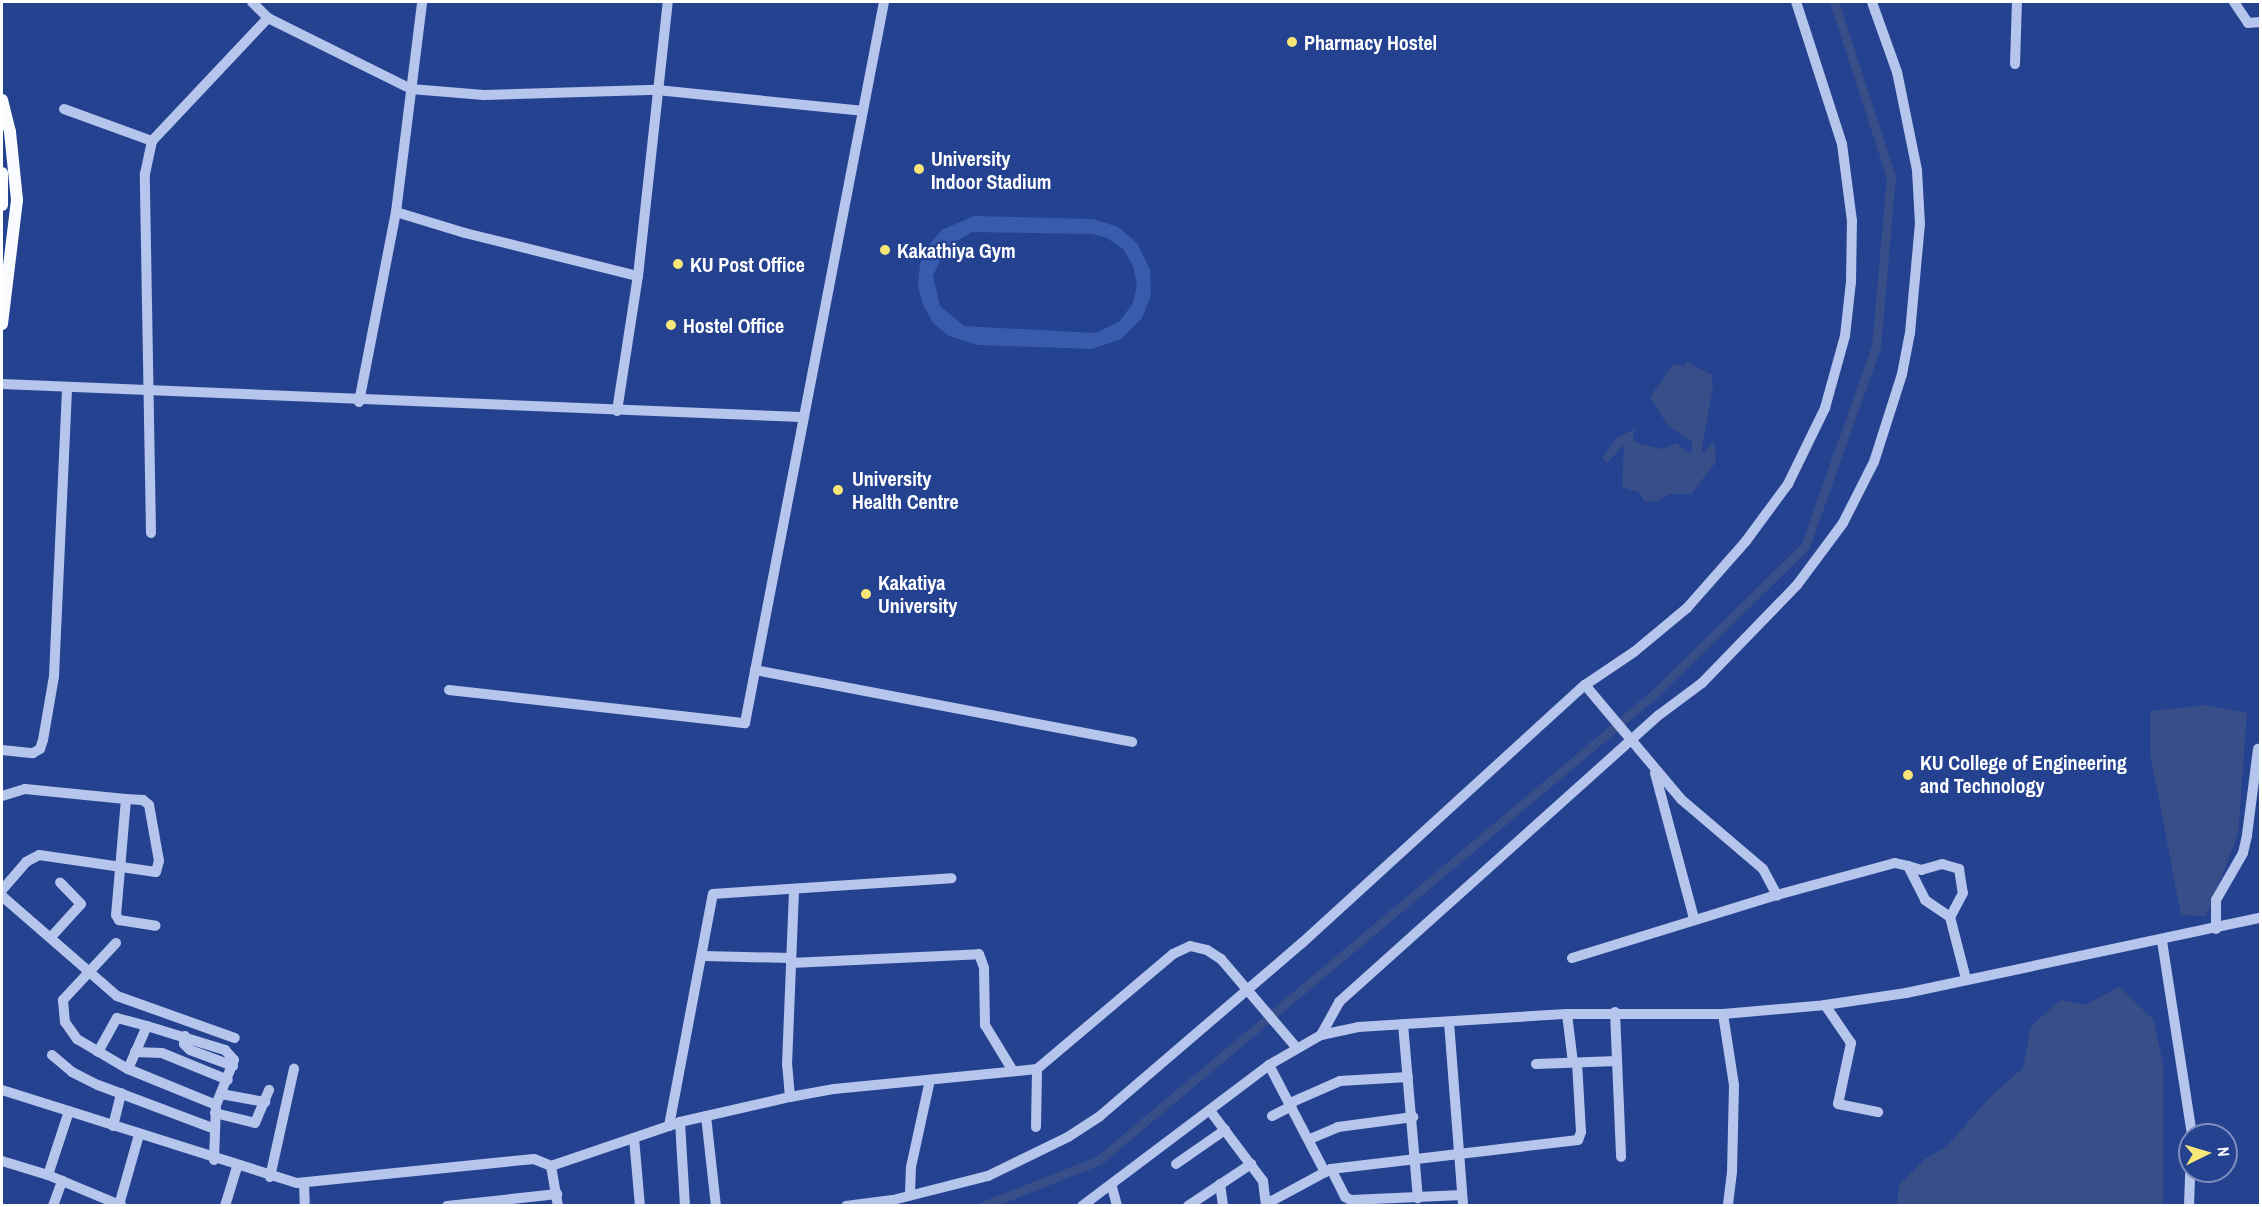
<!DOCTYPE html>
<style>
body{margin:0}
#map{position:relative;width:2262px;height:1207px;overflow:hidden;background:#244290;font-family:"Archivo Narrow",sans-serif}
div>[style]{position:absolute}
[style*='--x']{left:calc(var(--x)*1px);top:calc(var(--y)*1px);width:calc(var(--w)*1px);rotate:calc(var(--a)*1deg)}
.green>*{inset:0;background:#385bad}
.water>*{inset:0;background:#374e88}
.canal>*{height:9px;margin:-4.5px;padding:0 4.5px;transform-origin:4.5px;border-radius:4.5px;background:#374e88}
.minor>*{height:10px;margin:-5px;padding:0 5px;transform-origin:5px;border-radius:5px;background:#b5c5ec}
.major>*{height:12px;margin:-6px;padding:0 6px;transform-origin:6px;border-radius:6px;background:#fafbff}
.dots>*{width:16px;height:16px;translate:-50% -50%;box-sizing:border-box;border:3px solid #244290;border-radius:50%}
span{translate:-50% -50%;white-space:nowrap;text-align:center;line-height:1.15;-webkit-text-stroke:4.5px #244290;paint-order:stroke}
.poi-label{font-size:20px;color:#fff;font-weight:700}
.left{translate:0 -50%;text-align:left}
.frame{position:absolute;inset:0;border:3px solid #fff;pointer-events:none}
.north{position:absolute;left:2178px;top:1123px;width:60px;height:60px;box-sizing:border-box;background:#244290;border:2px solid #7c8ebc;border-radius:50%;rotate:85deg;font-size:16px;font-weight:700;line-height:24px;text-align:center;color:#fff}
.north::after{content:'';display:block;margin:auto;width:21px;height:27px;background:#f7e678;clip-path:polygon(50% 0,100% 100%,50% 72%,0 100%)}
</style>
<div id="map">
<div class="green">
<div style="clip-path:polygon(evenodd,974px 216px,1093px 219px,1118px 227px,1137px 243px,1150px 270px,1151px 295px,1142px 318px,1121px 339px,1092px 349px,978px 345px,949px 336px,933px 323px,923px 305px,918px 285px,920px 264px,928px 246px,942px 230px,974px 216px,972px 232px,1092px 234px,1107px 238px,1123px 249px,1133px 266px,1137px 285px,1133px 303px,1119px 322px,1095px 333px,964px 326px,940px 306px,933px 276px,946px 247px,972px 232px)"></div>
</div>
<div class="water">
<div style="clip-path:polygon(1687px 362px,1712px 375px,1713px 386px,1702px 448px,1703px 453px,1714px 441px,1716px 462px,1691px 494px,1670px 494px,1657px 501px,1645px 502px,1639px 492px,1622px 487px,1624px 445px,1607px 463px,1602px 458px,1616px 438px,1635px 429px,1633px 440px,1640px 444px,1662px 449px,1677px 443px,1688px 453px,1692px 452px,1692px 442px,1668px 426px,1650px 397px,1673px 364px,1683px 367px)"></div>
<div style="clip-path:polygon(2206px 705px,2247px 713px,2238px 835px,2206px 916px,2181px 915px,2150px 753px,2150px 711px)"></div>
<div style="clip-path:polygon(2119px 987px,2153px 1019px,2163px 1063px,2163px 1205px,1897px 1205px,1899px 1185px,1926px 1158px,1947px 1146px,1991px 1096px,2023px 1068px,2031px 1026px,2061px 1000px,2085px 1005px)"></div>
</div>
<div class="canal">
<div style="--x:983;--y:1206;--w:125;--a:-21.6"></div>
<div style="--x:1099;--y:1160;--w:723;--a:-40.01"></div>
<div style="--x:1653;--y:695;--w:213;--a:-44.4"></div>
<div style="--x:1805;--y:546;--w:211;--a:-70.4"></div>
<div style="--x:1876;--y:347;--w:171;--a:-85"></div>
<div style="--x:1891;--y:177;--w:184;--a:-108"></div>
</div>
<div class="minor">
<div style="--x:252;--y:2;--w:23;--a:45"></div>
<div style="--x:268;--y:18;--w:160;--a:26.4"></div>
<div style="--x:411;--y:89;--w:73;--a:4.7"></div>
<div style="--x:484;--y:95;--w:173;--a:-1.7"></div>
<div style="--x:657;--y:90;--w:206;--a:5.8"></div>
<div style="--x:2234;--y:2;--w:25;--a:56"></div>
<div style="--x:2248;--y:23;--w:12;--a:-5"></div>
<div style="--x:2015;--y:64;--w:62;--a:-88.2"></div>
<div style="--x:64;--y:109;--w:94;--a:20"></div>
<div style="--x:396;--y:212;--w:72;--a:16.9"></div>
<div style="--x:465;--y:233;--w:178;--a:14"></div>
<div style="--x:2;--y:384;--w:800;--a:2.37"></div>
<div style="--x:359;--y:402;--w:194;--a:-79"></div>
<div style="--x:396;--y:212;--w:212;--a:-82.9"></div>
<div style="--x:617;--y:411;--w:137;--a:-81.2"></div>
<div style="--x:638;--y:276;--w:276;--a:-83.8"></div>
<div style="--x:151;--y:533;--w:359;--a:-91"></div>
<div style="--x:145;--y:174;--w:34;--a:-78"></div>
<div style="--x:152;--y:141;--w:169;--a:-46.7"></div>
<div style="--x:755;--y:670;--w:384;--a:10.8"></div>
<div style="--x:1585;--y:685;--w:150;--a:49.9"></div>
<div style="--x:1682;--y:800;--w:106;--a:40.4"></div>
<div style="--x:1763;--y:869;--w:30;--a:62"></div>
<div style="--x:1777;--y:895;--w:122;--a:-15.2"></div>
<div style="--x:1895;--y:863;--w:13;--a:13"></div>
<div style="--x:1908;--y:866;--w:38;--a:63"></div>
<div style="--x:1925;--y:900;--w:30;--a:34"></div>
<div style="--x:1950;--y:917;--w:64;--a:75.5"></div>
<div style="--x:449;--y:690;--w:298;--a:6.4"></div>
<div style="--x:745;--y:723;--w:734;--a:-79.09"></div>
<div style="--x:2;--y:750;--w:31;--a:6"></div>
<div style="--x:33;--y:753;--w:8;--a:-30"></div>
<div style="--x:40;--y:749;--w:9;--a:-72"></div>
<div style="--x:43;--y:740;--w:65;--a:-80.2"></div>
<div style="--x:54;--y:676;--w:287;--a:-87.4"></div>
<div style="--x:1655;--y:773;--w:151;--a:75"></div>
<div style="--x:2;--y:796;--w:24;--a:-17"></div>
<div style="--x:25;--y:789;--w:101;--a:5.7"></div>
<div style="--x:126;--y:799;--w:116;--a:94.9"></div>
<div style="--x:116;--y:915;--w:6;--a:59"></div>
<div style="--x:119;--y:920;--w:37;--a:9"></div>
<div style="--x:1908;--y:866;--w:14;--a:17"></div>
<div style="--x:1921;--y:870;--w:22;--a:-16"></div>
<div style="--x:1942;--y:864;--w:18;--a:16"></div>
<div style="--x:1959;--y:869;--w:24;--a:81"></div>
<div style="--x:1963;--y:893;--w:27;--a:118"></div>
<div style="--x:2;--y:890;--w:37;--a:-49"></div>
<div style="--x:26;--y:862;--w:15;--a:-28"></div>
<div style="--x:39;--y:855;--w:118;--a:8.3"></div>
<div style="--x:156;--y:872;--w:11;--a:-75"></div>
<div style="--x:159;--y:861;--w:57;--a:-100.1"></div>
<div style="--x:149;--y:805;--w:8;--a:-140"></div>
<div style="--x:143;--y:800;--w:17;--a:-177"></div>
<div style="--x:2;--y:896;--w:152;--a:41"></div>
<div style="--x:117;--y:996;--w:125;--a:19.6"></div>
<div style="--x:2216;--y:929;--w:29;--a:-90"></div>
<div style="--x:2216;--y:900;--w:54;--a:-60.1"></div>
<div style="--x:2243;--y:853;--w:18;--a:-77"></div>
<div style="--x:2247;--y:835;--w:87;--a:-82.7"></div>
<div style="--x:52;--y:936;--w:43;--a:-47.8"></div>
<div style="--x:81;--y:904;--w:30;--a:-134"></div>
<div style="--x:2162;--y:941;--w:196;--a:81.2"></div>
<div style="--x:116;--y:943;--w:78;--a:132.9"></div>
<div style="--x:63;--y:1000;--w:22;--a:85"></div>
<div style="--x:65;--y:1022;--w:21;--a:55"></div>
<div style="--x:77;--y:1039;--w:59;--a:30.5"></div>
<div style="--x:128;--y:1069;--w:95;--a:22.2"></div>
<div style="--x:216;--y:1105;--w:55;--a:92.1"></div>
<div style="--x:703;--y:956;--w:88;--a:1.3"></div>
<div style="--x:1572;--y:958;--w:214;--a:-17.1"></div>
<div style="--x:791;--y:963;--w:188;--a:-2.7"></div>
<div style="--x:979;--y:954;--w:15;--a:70"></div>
<div style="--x:984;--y:968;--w:57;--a:89"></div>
<div style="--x:985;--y:1025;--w:54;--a:58.7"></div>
<div style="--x:1825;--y:1005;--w:46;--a:55.6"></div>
<div style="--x:1851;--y:1043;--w:62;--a:102"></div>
<div style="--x:1838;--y:1104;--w:41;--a:11.3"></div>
<div style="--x:1615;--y:1012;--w:145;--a:87.6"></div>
<div style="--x:1567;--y:1014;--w:49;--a:83"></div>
<div style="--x:1723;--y:1014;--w:72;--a:81.2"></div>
<div style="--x:1734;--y:1085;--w:87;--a:91.3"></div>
<div style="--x:1732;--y:1172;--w:34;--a:97"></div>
<div style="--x:1449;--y:1022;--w:185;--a:85.6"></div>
<div style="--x:1403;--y:1024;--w:175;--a:85.1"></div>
<div style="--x:1321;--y:1035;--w:38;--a:-61"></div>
<div style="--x:1339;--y:1002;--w:430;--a:-41.9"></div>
<div style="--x:1659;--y:715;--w:54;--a:-36.7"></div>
<div style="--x:1702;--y:683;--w:136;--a:-45.9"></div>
<div style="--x:1797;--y:585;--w:77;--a:-53.4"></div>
<div style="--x:1843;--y:523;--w:68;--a:-63.1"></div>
<div style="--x:1874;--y:462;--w:92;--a:-72.3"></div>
<div style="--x:1902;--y:374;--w:42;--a:-79"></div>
<div style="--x:1910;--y:333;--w:109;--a:-84.8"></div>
<div style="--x:1920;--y:224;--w:54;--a:-93.2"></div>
<div style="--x:1917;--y:170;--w:100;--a:-101.5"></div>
<div style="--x:1897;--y:72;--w:74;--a:-109.7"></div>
<div style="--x:185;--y:1036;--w:8;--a:97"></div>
<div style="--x:184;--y:1044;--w:8;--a:45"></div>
<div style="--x:190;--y:1050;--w:46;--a:20.4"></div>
<div style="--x:98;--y:1052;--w:39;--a:-61"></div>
<div style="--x:117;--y:1018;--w:31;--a:15"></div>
<div style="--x:135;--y:1052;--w:27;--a:2"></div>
<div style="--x:162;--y:1053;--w:71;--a:22.2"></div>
<div style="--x:52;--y:1055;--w:26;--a:40"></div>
<div style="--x:72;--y:1072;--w:29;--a:27"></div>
<div style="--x:98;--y:1085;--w:125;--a:20.6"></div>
<div style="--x:1536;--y:1064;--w:81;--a:-2.1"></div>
<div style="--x:1269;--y:1065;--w:121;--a:62.4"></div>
<div style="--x:128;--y:1069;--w:47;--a:-66.2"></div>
<div style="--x:147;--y:1026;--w:82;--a:17.1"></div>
<div style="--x:225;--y:1050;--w:13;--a:48"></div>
<div style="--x:234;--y:1060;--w:48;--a:111.8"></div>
<div style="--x:2;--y:1090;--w:309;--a:17.5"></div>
<div style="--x:297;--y:1183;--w:238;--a:-5.8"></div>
<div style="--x:534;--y:1159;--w:18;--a:22"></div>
<div style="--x:551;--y:1166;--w:41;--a:80.1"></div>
<div style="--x:221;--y:1094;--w:45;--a:10.3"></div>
<div style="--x:790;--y:1097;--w:32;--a:-95"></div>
<div style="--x:787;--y:1065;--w:174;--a:-87.7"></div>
<div style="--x:1290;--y:1103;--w:55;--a:-23.7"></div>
<div style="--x:1340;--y:1081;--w:68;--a:-3.4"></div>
<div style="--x:1211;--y:1112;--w:86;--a:53"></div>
<div style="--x:1263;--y:1181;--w:25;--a:83"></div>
<div style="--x:215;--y:1113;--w:41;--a:14"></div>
<div style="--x:255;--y:1123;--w:36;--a:-67"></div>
<div style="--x:706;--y:1116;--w:91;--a:83.7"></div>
<div style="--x:1272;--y:1116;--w:22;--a:-27"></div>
<div style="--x:680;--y:1122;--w:84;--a:86.6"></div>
<div style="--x:113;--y:1126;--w:34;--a:-76"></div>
<div style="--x:669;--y:1126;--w:236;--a:-79.3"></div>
<div style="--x:713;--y:894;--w:239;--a:-3.8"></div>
<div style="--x:1036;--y:1127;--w:58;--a:-89"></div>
<div style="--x:634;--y:1138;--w:68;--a:85"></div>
<div style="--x:1310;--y:1139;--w:30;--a:-23"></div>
<div style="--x:1338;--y:1127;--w:76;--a:-7.6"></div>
<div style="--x:2;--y:1161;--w:48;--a:16.9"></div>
<div style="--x:48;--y:1175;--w:80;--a:22.7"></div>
<div style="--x:1176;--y:1164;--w:60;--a:-34.8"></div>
<div style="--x:551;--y:1166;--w:136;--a:-18.8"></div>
<div style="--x:680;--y:1122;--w:113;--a:-12.8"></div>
<div style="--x:790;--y:1097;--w:45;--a:-10.3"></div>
<div style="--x:834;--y:1089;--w:204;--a:-5.6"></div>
<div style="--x:1037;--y:1069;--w:178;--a:-40.2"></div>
<div style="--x:1173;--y:954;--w:19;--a:-25"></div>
<div style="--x:1190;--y:946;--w:17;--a:13"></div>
<div style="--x:1207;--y:950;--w:17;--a:33"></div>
<div style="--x:1221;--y:959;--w:116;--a:49.6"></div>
<div style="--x:1331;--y:1169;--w:31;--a:63"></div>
<div style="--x:1345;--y:1197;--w:7;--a:27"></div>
<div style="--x:1351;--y:1200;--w:111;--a:-2.6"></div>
<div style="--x:48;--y:1175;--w:67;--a:-71.8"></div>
<div style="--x:270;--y:1177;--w:111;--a:-77.5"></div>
<div style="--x:304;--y:1183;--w:23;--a:88"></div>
<div style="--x:1220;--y:1184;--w:22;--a:82"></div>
<div style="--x:1112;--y:1187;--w:20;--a:75"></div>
<div style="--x:910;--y:1194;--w:27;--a:-88"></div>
<div style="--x:911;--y:1167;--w:89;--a:-77.7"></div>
<div style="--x:1266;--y:1204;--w:74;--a:-28.3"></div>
<div style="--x:1331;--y:1169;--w:249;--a:-6.7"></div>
<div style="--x:1578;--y:1140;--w:9;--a:-69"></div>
<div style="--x:1581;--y:1132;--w:69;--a:-93.3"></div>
<div style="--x:119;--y:1205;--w:73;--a:-74.1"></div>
<div style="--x:53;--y:1206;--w:27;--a:-70"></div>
<div style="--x:225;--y:1206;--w:41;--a:-72.9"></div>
<div style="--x:447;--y:1206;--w:111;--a:-6.2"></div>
<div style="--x:846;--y:1206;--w:47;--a:-7.3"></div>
<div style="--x:893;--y:1200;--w:98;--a:-14.2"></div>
<div style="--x:988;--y:1176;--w:89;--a:-26"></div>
<div style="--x:1068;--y:1137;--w:38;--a:-33"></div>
<div style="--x:1100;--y:1116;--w:266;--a:-40.6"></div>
<div style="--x:1302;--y:943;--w:383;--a:-42.4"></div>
<div style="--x:1585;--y:685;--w:59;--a:-34"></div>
<div style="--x:1634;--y:652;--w:69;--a:-39.7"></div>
<div style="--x:1687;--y:608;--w:89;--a:-48.6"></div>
<div style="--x:1746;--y:541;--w:71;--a:-53.6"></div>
<div style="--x:1788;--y:484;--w:85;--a:-64"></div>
<div style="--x:1825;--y:408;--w:75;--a:-74.5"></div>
<div style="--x:1845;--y:336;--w:54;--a:-83.7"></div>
<div style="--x:1851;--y:282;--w:61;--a:-89.1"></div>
<div style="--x:1852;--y:221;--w:78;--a:-97.4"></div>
<div style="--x:1842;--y:144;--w:149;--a:-107.9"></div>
<div style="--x:1082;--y:1206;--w:234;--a:-37"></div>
<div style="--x:1269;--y:1065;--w:60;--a:-30"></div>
<div style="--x:1321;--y:1035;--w:38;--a:-12"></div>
<div style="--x:1358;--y:1027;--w:209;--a:-3.6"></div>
<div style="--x:1567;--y:1014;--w:156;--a:0"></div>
<div style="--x:1723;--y:1014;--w:102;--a:-5"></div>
<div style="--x:1825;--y:1005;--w:82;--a:-8.4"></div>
<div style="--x:1906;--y:993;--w:362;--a:-12"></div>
<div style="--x:1188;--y:1206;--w:76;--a:-33.7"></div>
<div style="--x:2189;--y:1206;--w:35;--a:-88"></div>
</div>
<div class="major">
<div style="--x:2;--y:100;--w:33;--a:76"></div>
<div style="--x:10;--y:132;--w:68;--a:84.1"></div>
<div style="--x:17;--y:200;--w:125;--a:96.9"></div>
<div style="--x:2;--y:173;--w:32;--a:90"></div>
</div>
<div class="dots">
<div style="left:1292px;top:42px;background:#f7e678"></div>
<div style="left:919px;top:169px;background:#f7e678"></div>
<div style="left:885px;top:250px;background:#f7e678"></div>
<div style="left:678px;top:264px;background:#f7e678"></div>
<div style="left:671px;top:325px;background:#f7e678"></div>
<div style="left:838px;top:490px;background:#f7e678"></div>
<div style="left:866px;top:594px;background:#f7e678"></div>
<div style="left:1908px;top:775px;background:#f7e678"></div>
</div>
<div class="poi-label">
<span class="left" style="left:1304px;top:42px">Pharmacy Hostel</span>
<span class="left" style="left:931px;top:170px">University<br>Indoor Stadium</span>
<span class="left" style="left:897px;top:250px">Kakathiya Gym</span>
<span class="left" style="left:690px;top:264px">KU Post Office</span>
<span class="left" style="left:683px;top:325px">Hostel Office</span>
<span class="left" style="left:852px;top:490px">University<br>Health Centre</span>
<span class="left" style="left:878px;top:594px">Kakatiya<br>University</span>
<span class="left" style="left:1920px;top:774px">KU College of Engineering<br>and Technology</span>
</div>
<div class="frame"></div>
<div class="north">N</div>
</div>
